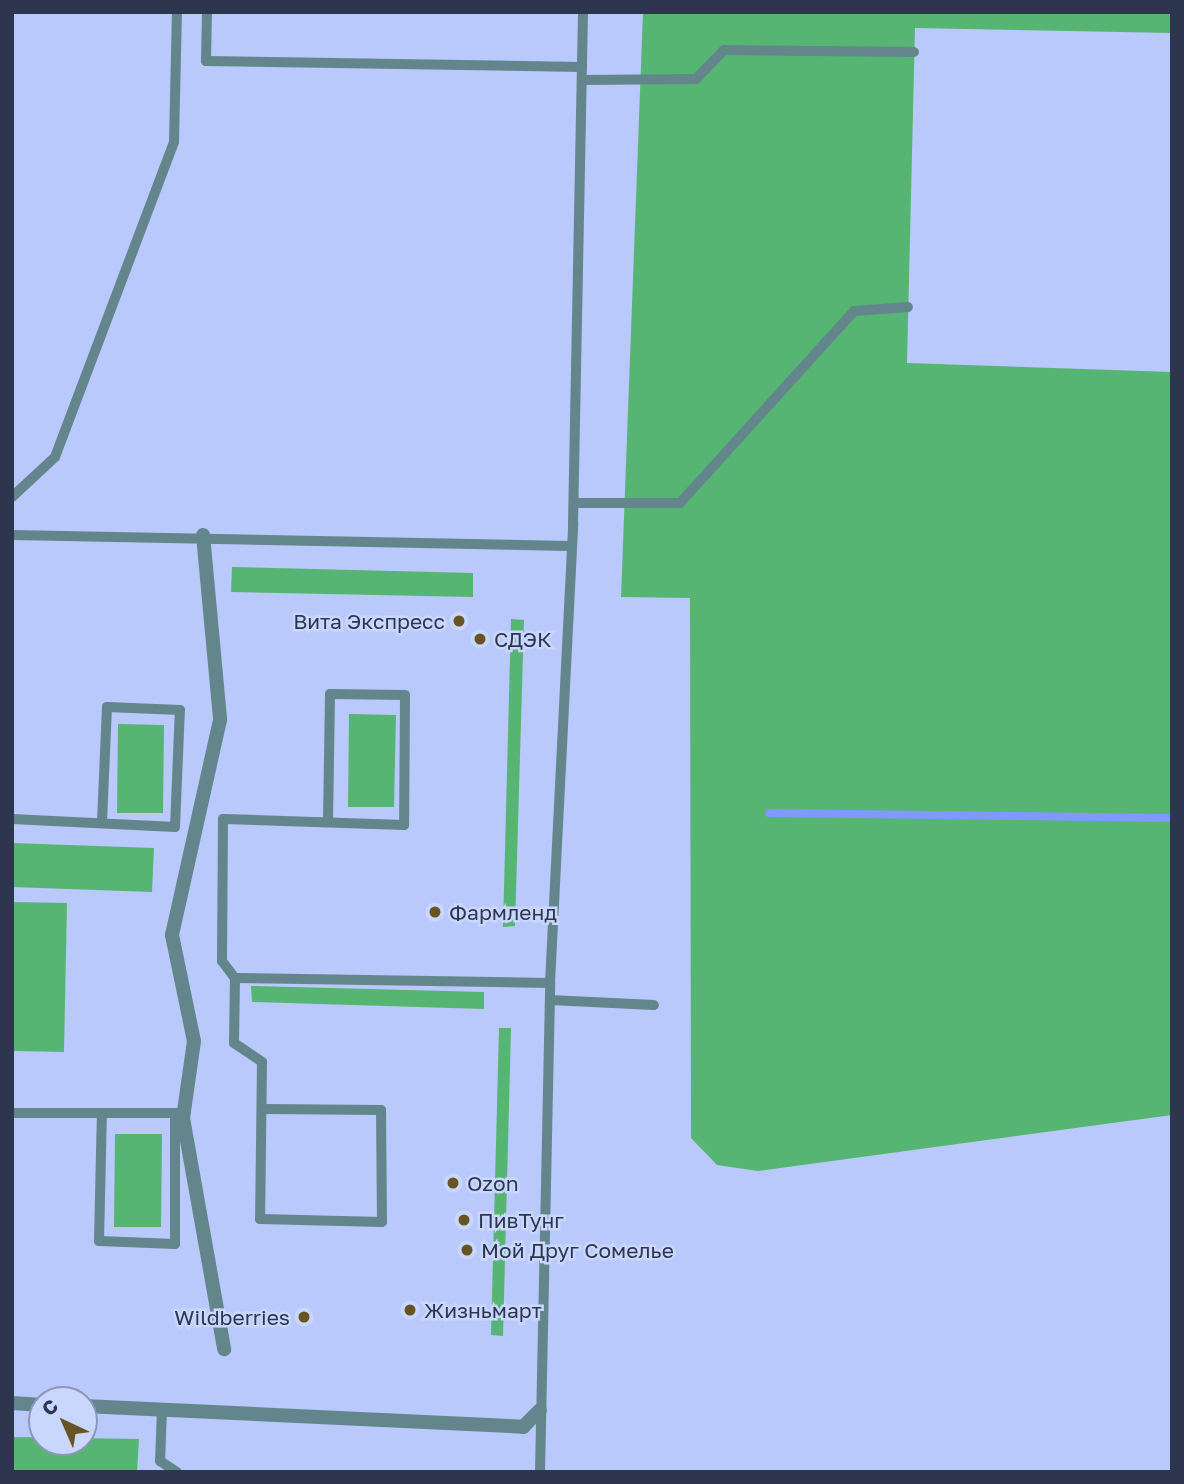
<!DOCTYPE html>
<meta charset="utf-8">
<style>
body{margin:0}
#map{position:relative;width:1184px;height:1484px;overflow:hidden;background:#b9c9fb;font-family:"Golos Text",sans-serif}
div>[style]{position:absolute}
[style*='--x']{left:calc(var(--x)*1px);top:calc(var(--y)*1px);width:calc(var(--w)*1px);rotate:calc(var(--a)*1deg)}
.green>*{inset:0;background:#56b572}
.stream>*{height:8px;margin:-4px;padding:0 4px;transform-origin:4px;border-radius:4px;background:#7f99fc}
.lane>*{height:10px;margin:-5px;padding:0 5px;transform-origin:5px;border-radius:5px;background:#63868c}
.street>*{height:14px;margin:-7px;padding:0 7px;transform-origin:7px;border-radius:7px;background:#63868c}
.dots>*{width:19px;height:19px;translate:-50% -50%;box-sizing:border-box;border:4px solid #cad7fc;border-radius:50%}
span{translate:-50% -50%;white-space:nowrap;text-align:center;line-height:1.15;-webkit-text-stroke:5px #cad7fc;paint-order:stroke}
.poi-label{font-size:21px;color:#2e364f}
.right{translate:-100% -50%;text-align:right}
.left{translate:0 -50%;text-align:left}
.frame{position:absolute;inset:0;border:14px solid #2e364f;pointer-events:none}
.north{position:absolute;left:28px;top:1386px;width:70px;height:70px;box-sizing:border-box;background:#cad7fc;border:2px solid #8c97b7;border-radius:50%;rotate:316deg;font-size:19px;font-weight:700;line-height:28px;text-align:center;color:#2e364f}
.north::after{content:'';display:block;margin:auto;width:24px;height:32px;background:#652;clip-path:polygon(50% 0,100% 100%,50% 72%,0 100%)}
</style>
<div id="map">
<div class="green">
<div style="clip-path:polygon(643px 12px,1172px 12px,1172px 33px,915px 28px,907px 363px,1172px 372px,1172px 1115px,758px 1171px,717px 1165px,691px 1138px,690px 598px,621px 597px)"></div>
<div style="clip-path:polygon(232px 567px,473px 573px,473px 597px,231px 592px)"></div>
<div style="clip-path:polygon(511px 619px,524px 620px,515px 926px,503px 927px)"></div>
<div style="clip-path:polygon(349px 714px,396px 715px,394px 807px,348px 807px)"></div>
<div style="clip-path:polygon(118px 724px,164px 725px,163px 813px,117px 813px)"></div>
<div style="clip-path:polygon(12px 843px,154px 848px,152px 892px,12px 887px)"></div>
<div style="clip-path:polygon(12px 902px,67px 903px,64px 1052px,12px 1051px)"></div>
<div style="clip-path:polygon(251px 986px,484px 992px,484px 1009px,252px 1002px)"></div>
<div style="clip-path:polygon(499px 1028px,511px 1028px,503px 1336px,491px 1335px)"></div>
<div style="clip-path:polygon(115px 1134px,162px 1134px,161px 1227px,114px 1227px)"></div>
<div style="clip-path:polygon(12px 1437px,139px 1439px,137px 1472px,12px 1470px)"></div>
</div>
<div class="stream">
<div style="--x:769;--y:813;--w:403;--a:0.7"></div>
</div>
<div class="lane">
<div style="--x:207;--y:12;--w:49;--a:91.2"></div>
<div style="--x:206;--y:61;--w:376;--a:0.9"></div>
<div style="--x:582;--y:80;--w:114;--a:-0.5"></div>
<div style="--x:696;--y:79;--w:40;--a:-46"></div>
<div style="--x:724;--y:50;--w:190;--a:0.6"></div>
<div style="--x:12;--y:497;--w:59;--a:-42.9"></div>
<div style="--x:55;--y:457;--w:337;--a:-69.3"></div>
<div style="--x:174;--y:142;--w:130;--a:-88.7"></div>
<div style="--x:574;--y:503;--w:106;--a:0"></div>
<div style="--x:680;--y:503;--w:259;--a:-47.8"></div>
<div style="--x:854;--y:311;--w:54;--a:-4.2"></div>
<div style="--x:12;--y:535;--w:558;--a:1.13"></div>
<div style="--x:12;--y:819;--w:163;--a:2.8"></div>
<div style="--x:175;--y:827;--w:117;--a:-87.6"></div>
<div style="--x:180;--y:710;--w:73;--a:-177.6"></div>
<div style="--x:107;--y:707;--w:116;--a:92.5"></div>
<div style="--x:328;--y:822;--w:128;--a:-89.1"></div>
<div style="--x:330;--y:694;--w:75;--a:0.8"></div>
<div style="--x:405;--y:695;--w:130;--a:90.4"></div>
<div style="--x:404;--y:825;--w:181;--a:-178.1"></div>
<div style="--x:223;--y:819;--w:142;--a:90.4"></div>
<div style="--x:222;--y:961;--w:21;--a:53"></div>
<div style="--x:235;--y:978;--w:315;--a:0.9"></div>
<div style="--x:235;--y:978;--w:65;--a:90.9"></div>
<div style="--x:234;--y:1043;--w:34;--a:34"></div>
<div style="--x:262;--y:1062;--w:157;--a:90.7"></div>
<div style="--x:260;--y:1219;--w:122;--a:1.4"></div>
<div style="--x:382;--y:1222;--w:112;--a:-90.5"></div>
<div style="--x:381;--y:1110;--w:118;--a:-179.5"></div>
<div style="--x:550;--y:1000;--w:104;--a:2.8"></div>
<div style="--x:12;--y:1113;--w:163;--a:0"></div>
<div style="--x:175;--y:1113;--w:131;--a:90"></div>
<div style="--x:175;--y:1244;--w:76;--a:-177.7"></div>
<div style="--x:99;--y:1241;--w:128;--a:-88.7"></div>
<div style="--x:162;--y:1410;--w:51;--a:92.2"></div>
<div style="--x:160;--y:1461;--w:20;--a:33"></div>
<div style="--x:540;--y:1472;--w:489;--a:-88.8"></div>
<div style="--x:550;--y:983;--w:460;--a:-87.1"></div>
<div style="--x:573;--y:524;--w:512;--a:-88.88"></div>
</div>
<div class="street">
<div style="--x:203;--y:535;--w:186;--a:84.7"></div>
<div style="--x:220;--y:720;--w:220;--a:102.6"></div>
<div style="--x:172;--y:935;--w:108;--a:78.3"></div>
<div style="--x:194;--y:1041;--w:78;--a:98.1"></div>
<div style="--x:183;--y:1118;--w:235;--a:79.9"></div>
<div style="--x:12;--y:1403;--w:30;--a:4"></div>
<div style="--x:84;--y:1406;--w:440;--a:2.7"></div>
<div style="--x:523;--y:1427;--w:24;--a:-45"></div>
</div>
<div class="dots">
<div style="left:459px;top:621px;background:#652"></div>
<div style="left:480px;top:639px;background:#652"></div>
<div style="left:435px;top:912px;background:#652"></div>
<div style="left:453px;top:1183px;background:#652"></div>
<div style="left:464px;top:1220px;background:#652"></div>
<div style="left:467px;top:1250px;background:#652"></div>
<div style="left:410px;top:1310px;background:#652"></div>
<div style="left:304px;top:1317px;background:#652"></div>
</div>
<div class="poi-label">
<span class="right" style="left:445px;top:621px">Вита Экспресс</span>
<span class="left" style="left:494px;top:639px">СДЭК</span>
<span class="left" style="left:449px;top:912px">Фармленд</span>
<span class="left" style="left:467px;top:1183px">Ozon</span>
<span class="left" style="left:478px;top:1220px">ПивТунг</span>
<span class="left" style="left:481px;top:1250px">Мой Друг Сомелье</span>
<span class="left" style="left:424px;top:1310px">Жизньмарт</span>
<span class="right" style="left:290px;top:1317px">Wildberries</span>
</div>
<div class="frame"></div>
<div class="north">С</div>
</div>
